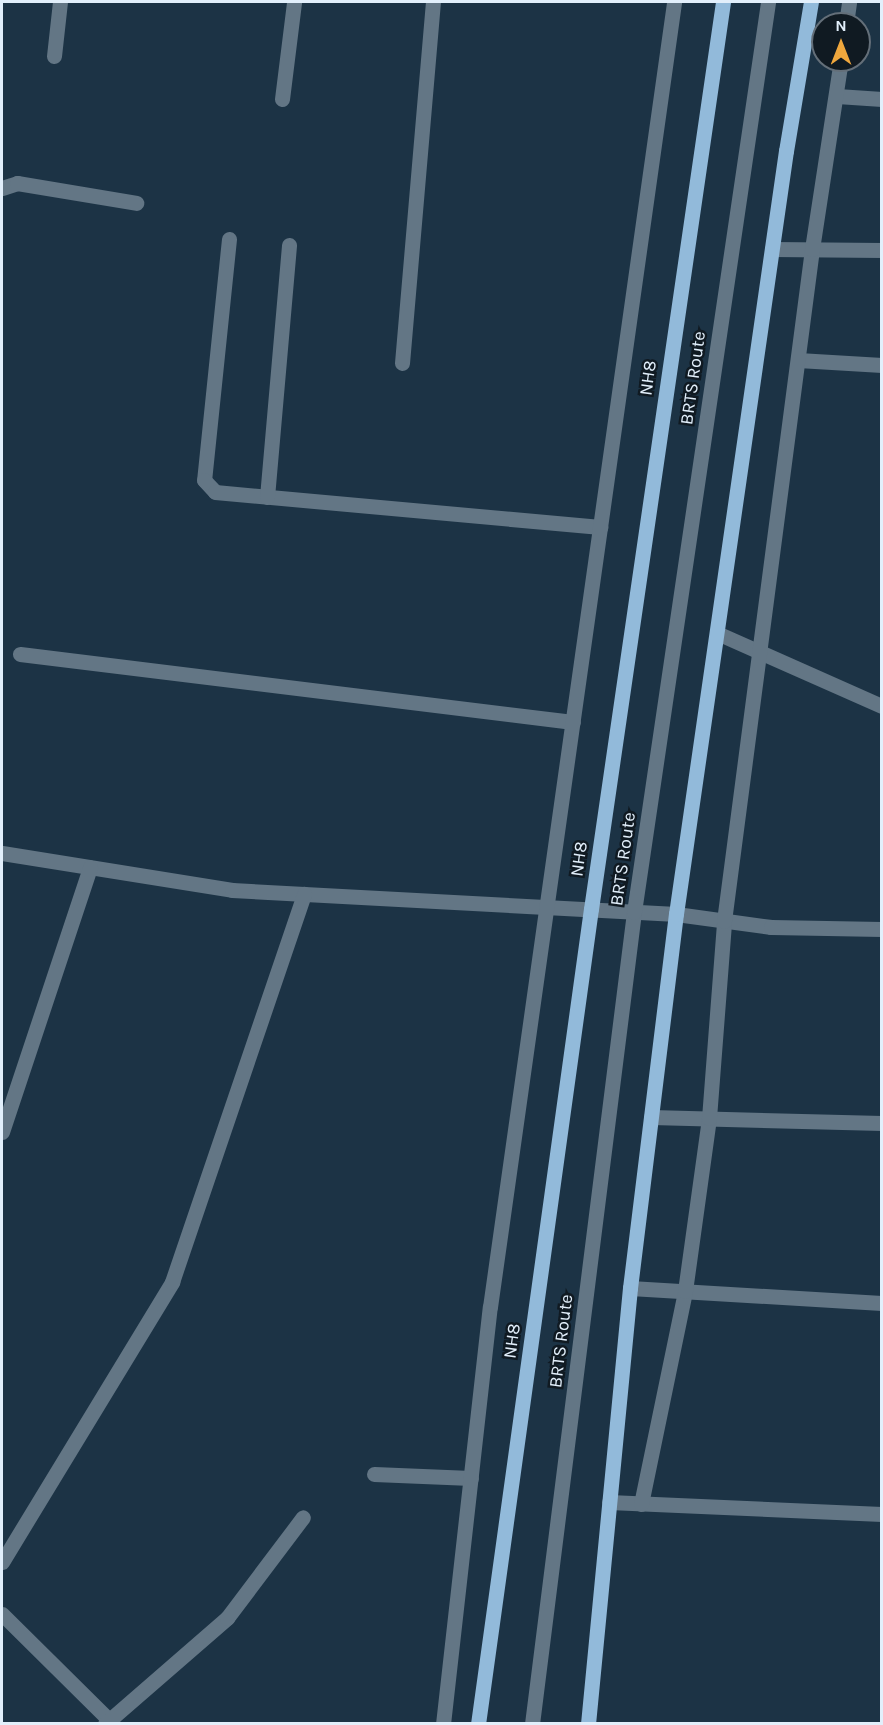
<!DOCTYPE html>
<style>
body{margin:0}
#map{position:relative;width:883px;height:1725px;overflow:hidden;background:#1c3345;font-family:Karla,sans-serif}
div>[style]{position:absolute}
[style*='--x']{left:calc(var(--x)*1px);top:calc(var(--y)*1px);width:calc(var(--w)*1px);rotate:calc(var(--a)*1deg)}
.minor>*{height:15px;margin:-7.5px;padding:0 7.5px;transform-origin:7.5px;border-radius:7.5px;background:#637685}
.major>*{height:15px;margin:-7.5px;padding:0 7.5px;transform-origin:7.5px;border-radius:7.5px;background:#92bada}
span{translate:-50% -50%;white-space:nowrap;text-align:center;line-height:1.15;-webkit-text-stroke:5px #101a22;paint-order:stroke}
.street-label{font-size:18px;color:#e2effb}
.frame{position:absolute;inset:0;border:3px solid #e2effb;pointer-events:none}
.north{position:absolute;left:811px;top:12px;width:60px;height:60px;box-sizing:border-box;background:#101a22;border:2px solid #646f79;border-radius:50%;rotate:0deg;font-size:16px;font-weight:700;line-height:24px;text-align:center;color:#e2effb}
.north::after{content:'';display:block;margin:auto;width:21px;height:27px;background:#efa73d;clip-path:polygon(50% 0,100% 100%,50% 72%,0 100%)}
</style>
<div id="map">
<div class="minor">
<div style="--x:846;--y:24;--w:22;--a:-82"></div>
<div style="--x:54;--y:56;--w:54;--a:-83.7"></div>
<div style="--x:837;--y:96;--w:45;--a:3.8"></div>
<div style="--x:282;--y:99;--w:98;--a:-82.9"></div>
<div style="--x:2;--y:188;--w:16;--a:-18"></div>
<div style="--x:17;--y:183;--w:121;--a:9.5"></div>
<div style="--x:229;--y:239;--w:242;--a:95.9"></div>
<div style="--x:204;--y:480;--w:16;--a:47"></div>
<div style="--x:215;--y:492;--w:387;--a:5.2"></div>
<div style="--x:772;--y:249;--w:110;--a:0.5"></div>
<div style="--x:798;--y:360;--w:84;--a:3.4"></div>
<div style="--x:402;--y:363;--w:362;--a:-85.1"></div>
<div style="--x:267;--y:497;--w:253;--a:-85"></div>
<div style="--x:717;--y:633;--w:180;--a:23.9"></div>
<div style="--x:20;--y:654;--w:557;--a:7.01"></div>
<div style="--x:2;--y:853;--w:233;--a:9.1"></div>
<div style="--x:232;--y:890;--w:445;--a:3.1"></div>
<div style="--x:676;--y:914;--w:96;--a:7.8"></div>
<div style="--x:771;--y:927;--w:111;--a:1"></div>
<div style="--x:651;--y:1117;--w:231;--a:1.5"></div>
<div style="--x:2;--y:1132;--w:279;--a:-71.6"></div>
<div style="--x:630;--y:1288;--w:252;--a:3.4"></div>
<div style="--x:374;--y:1474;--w:97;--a:2.4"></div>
<div style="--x:609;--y:1502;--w:273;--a:2.5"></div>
<div style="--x:641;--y:1504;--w:217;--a:-78.3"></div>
<div style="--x:685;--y:1291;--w:175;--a:-82.1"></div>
<div style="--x:709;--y:1118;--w:198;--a:-85.6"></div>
<div style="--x:724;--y:921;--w:678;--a:-82.54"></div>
<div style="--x:812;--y:249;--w:191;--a:-81.3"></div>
<div style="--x:2;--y:1562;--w:328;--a:-58.7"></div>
<div style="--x:172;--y:1282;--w:410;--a:-71.2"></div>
<div style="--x:2;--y:1614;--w:156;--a:44.7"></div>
<div style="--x:105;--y:1724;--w:162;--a:-41"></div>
<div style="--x:227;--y:1618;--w:126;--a:-53"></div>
<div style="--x:443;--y:1724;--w:420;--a:-83.6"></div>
<div style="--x:490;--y:1307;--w:1318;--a:-81.97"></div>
<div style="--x:532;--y:1724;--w:818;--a:-82.84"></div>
<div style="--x:634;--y:912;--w:920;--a:-81.62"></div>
</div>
<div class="major">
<div style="--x:478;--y:1724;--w:823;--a:-82.11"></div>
<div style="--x:591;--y:909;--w:917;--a:-81.72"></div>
<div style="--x:588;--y:1724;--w:438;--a:-84.5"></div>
<div style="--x:630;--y:1288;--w:377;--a:-83"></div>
<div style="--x:676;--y:914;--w:771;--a:-81.8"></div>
<div style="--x:786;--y:151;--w:151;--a:-80.5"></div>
</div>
<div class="street-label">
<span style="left:648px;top:378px;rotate:-82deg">NH8</span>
<span style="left:693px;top:378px;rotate:-82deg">BRTS Route</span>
<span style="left:579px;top:859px;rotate:-82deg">NH8</span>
<span style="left:623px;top:859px;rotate:-82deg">BRTS Route</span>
<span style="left:512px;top:1341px;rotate:-82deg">NH8</span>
<span style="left:561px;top:1341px;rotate:-83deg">BRTS Route</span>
</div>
<div class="frame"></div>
<div class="north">N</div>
</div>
